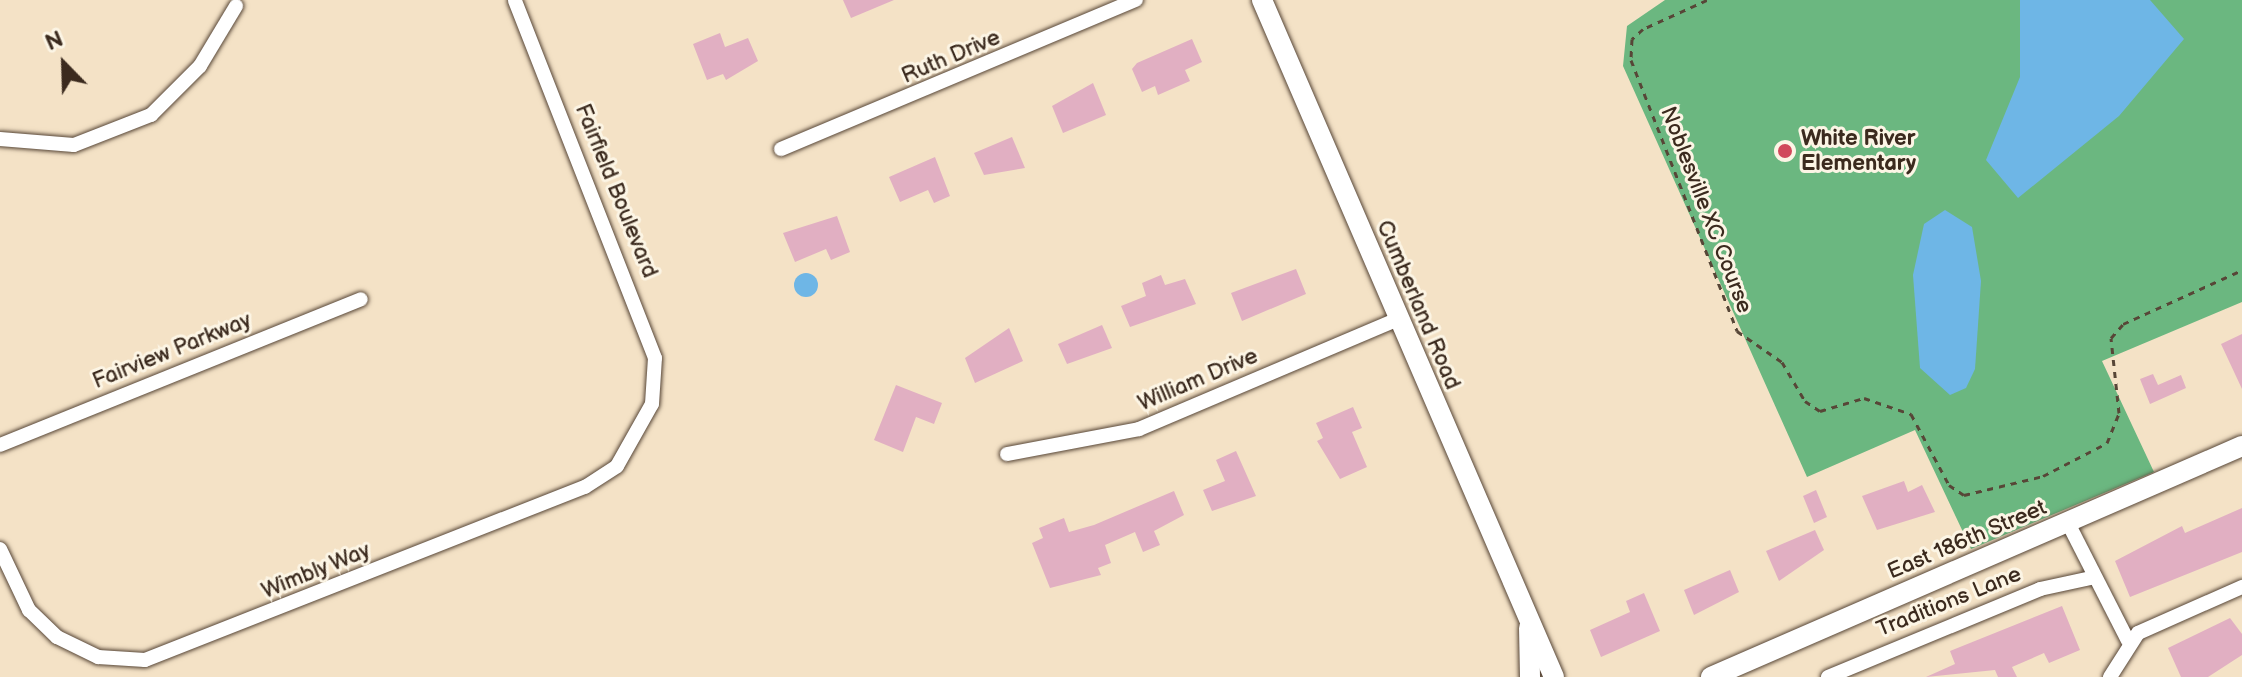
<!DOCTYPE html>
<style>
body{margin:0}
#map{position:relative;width:2242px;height:677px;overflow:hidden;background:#f4e2c6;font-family:"Balsamiq Sans",sans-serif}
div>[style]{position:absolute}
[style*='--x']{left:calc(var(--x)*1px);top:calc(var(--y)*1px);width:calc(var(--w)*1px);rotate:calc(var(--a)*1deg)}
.forest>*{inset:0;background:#6bb780}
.water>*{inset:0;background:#6eb6e6}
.round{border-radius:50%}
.building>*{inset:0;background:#e1afc2}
.path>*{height:3px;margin-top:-1.5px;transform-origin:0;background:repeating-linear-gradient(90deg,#574637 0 6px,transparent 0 12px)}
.roads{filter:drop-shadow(0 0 2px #574637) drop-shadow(0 0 2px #574637)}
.street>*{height:14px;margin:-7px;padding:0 7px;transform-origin:7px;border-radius:7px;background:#fff}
.secondary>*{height:20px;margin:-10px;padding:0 10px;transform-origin:10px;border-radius:10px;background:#fff}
.dots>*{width:22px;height:22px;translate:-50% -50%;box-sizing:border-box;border:4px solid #fcf5e5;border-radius:50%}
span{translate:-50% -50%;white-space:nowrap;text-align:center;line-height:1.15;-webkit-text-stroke:6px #fcf5e5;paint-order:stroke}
.street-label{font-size:22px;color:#3b2a1e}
.poi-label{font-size:22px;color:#3b2a1e;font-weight:700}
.left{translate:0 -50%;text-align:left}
.north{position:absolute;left:24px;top:24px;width:80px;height:80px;-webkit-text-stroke:6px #fcf5e5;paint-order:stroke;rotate:337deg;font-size:22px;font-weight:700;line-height:32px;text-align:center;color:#3b2a1e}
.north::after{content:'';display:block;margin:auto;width:28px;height:36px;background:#3b2a1e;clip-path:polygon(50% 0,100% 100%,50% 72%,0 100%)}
</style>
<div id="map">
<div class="forest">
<div style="clip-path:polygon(1665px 0,2242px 0,2242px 302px,2102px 361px,2154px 472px,1971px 549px,1915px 430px,1807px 477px,1623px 66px,1627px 26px)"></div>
</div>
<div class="water">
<div style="clip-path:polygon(2020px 0,2150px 0,2184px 39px,2119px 116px,2018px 198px,1986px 160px,2020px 77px)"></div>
<div style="clip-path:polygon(1945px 210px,1972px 227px,1981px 281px,1975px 369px,1966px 388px,1950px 395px,1920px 368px,1913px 275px,1924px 224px)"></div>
<div class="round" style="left:794px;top:273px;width:24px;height:24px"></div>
</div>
<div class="building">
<div style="clip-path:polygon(843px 0,894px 0,851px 18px)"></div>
<div style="clip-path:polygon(720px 33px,725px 47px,748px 38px,758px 61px,726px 80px,723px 74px,707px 80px,693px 44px)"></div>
<div style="clip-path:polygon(1192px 39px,1202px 62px,1185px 70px,1190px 81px,1158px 95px,1155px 86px,1142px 92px,1132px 69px,1137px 63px)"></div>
<div style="clip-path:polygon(1093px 83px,1106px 115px,1063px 133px,1052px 106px)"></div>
<div style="clip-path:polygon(1012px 137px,1025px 168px,984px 175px,974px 153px)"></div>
<div style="clip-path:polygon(935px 157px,950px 196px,934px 203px,928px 190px,900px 202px,889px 177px)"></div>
<div style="clip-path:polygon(837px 216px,850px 252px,831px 260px,826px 249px,795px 262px,783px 233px)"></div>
<div style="clip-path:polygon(1296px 269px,1306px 294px,1242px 321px,1231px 293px)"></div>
<div style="clip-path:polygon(1161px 275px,1165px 285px,1185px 279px,1196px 304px,1130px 327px,1121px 306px,1146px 296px,1142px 283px)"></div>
<div style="clip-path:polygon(1102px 325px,1112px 348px,1067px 364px,1058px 344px)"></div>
<div style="clip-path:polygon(1009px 328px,1023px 361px,975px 383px,965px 358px)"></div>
<div style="clip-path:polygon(2242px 334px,2242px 389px,2221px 344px)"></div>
<div style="clip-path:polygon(2153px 374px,2158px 385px,2181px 375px,2186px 388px,2150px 404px,2140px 379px)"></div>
<div style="clip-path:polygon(896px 385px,942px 403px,934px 424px,916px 417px,903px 452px,874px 440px)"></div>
<div style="clip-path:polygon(1353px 407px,1362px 428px,1352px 432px,1367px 467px,1340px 479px,1317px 441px,1323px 438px,1316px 423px)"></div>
<div style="clip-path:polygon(1236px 451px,1256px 496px,1212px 511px,1203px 490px,1225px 481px,1216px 460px)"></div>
<div style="clip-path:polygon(1904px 481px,1908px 492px,1922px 485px,1935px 512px,1877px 530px,1862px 496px)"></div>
<div style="clip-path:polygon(1816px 490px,1827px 517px,1814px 523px,1803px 496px)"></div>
<div style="clip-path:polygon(1174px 491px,1184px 515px,1154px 531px,1160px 545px,1143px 552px,1135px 532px,1105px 545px,1111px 563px,1098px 568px,1101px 575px,1050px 588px,1032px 543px,1043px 538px,1039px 528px,1064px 518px,1069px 532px,1094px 525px)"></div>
<div style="clip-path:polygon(2242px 508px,2242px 552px,2130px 597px,2115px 561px,2182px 526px,2185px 533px)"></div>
<div style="clip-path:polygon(1815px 530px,1824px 550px,1779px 581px,1766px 551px)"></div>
<div style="clip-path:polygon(1730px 570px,1739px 592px,1694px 615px,1684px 590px)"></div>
<div style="clip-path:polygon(1644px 593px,1660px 631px,1601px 657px,1590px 630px,1630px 612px,1626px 601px)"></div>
<div style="clip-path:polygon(2062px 606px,2080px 650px,2049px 663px,2044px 653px,2012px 667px,2017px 677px,1998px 677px,1995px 670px,1926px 677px,1955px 664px,1950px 651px)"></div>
<div style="clip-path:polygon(2230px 618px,2242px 634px,2242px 655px,2208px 677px,2181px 677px,2168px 648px)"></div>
</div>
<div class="path">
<div style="--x:1707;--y:0;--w:70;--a:155.6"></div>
<div style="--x:1643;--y:29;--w:15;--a:138"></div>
<div style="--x:1632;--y:39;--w:21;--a:93"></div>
<div style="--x:1631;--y:60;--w:291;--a:68.6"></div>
<div style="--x:1737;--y:331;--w:55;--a:34.6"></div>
<div style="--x:1782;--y:362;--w:45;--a:59.5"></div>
<div style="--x:1805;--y:401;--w:18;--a:34"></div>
<div style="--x:1820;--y:411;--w:46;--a:-16.5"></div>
<div style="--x:1864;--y:398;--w:50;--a:18.8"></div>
<div style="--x:1911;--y:414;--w:81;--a:61.8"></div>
<div style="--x:1949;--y:485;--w:18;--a:34"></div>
<div style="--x:1964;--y:495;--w:81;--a:-13.5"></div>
<div style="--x:2043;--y:476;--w:72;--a:-27.3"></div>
<div style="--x:2107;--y:443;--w:32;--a:-68"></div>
<div style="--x:2119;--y:413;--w:75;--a:-96.1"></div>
<div style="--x:2111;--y:338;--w:18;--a:-49"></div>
<div style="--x:2123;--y:324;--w:131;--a:-24.4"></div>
</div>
<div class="roads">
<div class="street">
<div style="--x:0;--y:139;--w:74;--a:4.6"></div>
<div style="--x:74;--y:145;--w:83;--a:-21.3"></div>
<div style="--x:151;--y:115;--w:69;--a:-45"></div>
<div style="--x:200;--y:66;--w:70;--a:-59"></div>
<div style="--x:781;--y:149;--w:385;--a:-22.8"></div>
<div style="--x:0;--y:445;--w:389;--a:-22"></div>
<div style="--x:1007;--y:454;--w:134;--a:-10.7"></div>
<div style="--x:1139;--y:429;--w:281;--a:-23"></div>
<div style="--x:2068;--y:523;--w:132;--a:63"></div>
<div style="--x:0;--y:549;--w:68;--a:64.6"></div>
<div style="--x:29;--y:610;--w:39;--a:44"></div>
<div style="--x:57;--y:637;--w:46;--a:26"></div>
<div style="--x:98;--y:657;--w:47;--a:3.7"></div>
<div style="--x:145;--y:660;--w:473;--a:-21.5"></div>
<div style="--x:585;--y:487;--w:38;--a:-33"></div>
<div style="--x:617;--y:466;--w:71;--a:-60.6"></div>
<div style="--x:652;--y:404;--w:46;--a:-86.3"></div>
<div style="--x:655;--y:358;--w:384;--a:-111.4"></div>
<div style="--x:1828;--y:677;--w:230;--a:-22.5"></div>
<div style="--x:2040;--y:589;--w:52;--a:-12.2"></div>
<div style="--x:2110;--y:677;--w:52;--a:-57.5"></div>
<div style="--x:2138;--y:633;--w:114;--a:-23.9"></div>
</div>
<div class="secondary">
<div style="--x:1262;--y:0;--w:737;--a:66.67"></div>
<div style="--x:1529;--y:628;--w:49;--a:88.8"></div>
<div style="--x:1711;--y:677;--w:579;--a:-23.51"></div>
</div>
</div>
<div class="dots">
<div style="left:1785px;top:151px;background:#d1495b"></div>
</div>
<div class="street-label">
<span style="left:951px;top:57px;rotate:-23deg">Ruth Drive</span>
<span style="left:616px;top:191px;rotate:68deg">Fairfield Boulevard</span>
<span style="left:1706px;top:210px;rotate:69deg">Noblesville XC Course</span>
<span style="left:1418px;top:305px;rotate:67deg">Cumberland Road</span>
<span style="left:172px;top:351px;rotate:-22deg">Fairview Parkway</span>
<span style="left:1198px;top:380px;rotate:-23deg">William Drive</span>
<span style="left:1967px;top:540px;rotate:-23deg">East 186th Street</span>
<span style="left:316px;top:571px;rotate:-22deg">Wimbly Way</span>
<span style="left:1949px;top:602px;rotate:-22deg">Traditions Lane</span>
</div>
<div class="poi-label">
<span class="left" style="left:1801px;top:151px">White River<br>Elementary</span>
</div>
<div class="north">N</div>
</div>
